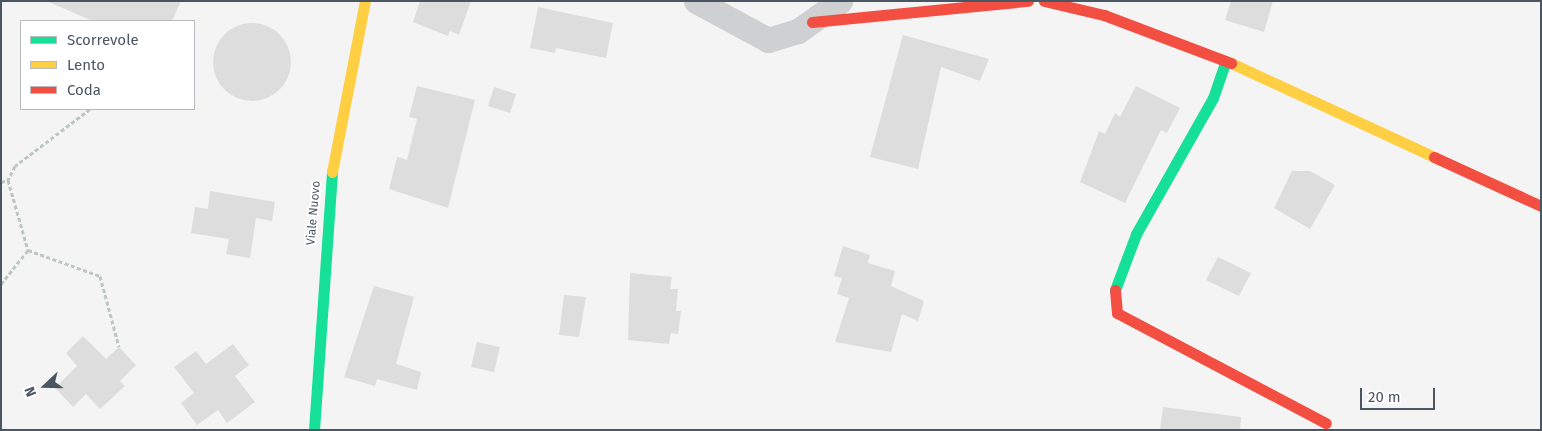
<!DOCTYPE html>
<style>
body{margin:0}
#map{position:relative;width:1542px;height:431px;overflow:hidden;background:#f4f4f4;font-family:"Fira Sans",sans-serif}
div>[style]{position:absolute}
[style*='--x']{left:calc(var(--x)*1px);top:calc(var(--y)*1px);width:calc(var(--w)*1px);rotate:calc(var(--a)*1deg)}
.building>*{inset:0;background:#ddddde}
.round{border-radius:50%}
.path>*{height:3px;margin-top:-1.5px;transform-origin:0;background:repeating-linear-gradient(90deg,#bcc7c4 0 4px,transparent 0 6.5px)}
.street>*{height:25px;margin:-12.5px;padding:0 12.5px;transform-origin:12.5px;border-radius:12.5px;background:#ced0d2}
.fast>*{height:11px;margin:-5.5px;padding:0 5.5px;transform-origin:5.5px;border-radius:5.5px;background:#16e098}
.slow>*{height:11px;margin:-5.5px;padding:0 5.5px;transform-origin:5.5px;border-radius:5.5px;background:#ffcf43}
.jam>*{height:11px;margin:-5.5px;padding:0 5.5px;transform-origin:5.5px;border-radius:5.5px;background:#f24e42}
span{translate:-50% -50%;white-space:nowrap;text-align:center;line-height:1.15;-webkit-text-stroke:4px #fff;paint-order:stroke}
.street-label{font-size:12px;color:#4a5661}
.frame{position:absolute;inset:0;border:2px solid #4a5661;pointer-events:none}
.legend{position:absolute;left:20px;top:20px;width:175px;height:90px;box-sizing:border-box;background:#fff;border:1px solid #b7bbc0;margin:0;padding:6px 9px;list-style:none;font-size:15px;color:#4a5661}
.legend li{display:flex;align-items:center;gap:10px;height:25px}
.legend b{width:25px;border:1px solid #b7bbc0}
.north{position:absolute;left:20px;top:361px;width:50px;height:50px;-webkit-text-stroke:4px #fff;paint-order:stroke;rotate:249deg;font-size:14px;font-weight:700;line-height:20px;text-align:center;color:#4a5661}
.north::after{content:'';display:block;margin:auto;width:18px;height:22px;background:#4a5661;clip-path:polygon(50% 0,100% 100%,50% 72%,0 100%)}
.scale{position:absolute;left:1360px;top:388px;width:75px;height:22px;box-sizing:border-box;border:2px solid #4a5661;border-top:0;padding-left:6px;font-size:15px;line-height:18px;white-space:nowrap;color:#4a5661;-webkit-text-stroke:4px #fff;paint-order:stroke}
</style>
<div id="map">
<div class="building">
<div style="clip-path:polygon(46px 1px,181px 1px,172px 21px,93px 21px)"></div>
<div style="clip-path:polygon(420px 1px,471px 1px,459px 35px,450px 31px,448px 36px,413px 22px)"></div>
<div style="clip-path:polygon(1231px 1px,1273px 1px,1264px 32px,1225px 20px)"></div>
<div style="clip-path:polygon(538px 7px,613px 23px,606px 58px,556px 48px,555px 53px,530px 48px)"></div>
<div class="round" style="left:213px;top:23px;width:78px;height:78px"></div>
<div style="clip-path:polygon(903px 35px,989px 59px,980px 81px,941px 67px,918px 169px,870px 157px)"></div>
<div style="clip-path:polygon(417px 86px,475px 100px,448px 208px,389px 189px,397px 157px,407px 160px,417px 119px,409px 117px)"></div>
<div style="clip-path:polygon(1136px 86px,1180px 108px,1167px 133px,1161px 130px,1125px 203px,1080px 182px,1099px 131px,1105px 134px,1115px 113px,1120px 117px)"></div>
<div style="clip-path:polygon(494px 87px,516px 94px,510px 113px,488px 106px)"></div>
<div style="clip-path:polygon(1292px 171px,1310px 171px,1335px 185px,1310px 229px,1274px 208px)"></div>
<div style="clip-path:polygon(210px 191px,275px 202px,272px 221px,256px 218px,250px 258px,226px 254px,229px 239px,191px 233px,195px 207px,208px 209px)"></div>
<div style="clip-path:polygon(843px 246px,870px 255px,868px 263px,895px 271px,891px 286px,924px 301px,918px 321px,902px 314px,891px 352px,835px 342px,849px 298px,837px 294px,842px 278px,834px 276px)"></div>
<div style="clip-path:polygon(1218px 257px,1251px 273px,1239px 296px,1206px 280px)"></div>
<div style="clip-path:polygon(630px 273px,672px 277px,670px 289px,678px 289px,676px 311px,681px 311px,678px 334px,671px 333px,669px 344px,628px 340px)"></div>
<div style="clip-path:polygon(374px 286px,414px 297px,396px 364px,421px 372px,417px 390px,377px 379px,375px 386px,344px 377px)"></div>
<div style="clip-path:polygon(564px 295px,586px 297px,579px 337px,559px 335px)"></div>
<div style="clip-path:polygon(83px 336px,106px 359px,119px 347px,136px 365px,120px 381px,125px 386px,100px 409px,86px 394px,73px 407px,55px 388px,77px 366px,66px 353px)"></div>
<div style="clip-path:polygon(477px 342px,500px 347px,494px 372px,471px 367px)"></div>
<div style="clip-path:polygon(233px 344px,249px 365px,235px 376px,255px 402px,227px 423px,218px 410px,197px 425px,181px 403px,194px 393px,174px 367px,196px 351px,206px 364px)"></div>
<div style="clip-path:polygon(1163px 407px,1241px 417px,1240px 430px,1160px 430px)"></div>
</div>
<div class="path">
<div style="--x:90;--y:109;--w:94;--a:142.8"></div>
<div style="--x:15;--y:166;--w:16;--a:117"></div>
<div style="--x:8;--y:180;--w:73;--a:74.1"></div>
<div style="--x:28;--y:250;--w:77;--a:19.9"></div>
<div style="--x:100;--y:276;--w:73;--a:75"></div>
<div style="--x:1;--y:182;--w:7;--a:-16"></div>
<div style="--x:1;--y:284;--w:43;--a:-51.5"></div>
</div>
<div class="street">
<div style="--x:696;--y:1;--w:82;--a:28.4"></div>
<div style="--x:768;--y:40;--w:31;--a:-17"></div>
<div style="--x:798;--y:31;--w:52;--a:-35.5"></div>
</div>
<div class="fast">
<div style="--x:1115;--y:290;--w:60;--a:-69.4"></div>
<div style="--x:1136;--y:234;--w:156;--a:-60.5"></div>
<div style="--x:1213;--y:98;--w:39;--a:-71"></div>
<div style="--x:314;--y:430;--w:259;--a:-86"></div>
</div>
<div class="slow">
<div style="--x:1231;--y:63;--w:224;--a:24.8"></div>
<div style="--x:332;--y:172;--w:174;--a:-79.1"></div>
</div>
<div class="jam">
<div style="--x:1044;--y:1;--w:62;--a:13.1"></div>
<div style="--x:1104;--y:15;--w:136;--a:20.7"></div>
<div style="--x:812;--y:22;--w:217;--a:-5.6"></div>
<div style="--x:1434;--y:157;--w:118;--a:24.6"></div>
<div style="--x:1115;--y:290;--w:23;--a:85"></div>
<div style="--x:1117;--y:313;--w:236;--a:27.8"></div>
</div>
<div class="street-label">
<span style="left:314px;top:213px;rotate:-85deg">Viale Nuovo</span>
</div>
<div class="frame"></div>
<ul class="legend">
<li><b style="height:6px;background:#16e098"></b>Scorrevole</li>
<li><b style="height:6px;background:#ffcf43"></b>Lento</li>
<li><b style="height:6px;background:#f24e42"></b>Coda</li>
</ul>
<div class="north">N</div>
<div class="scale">20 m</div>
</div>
